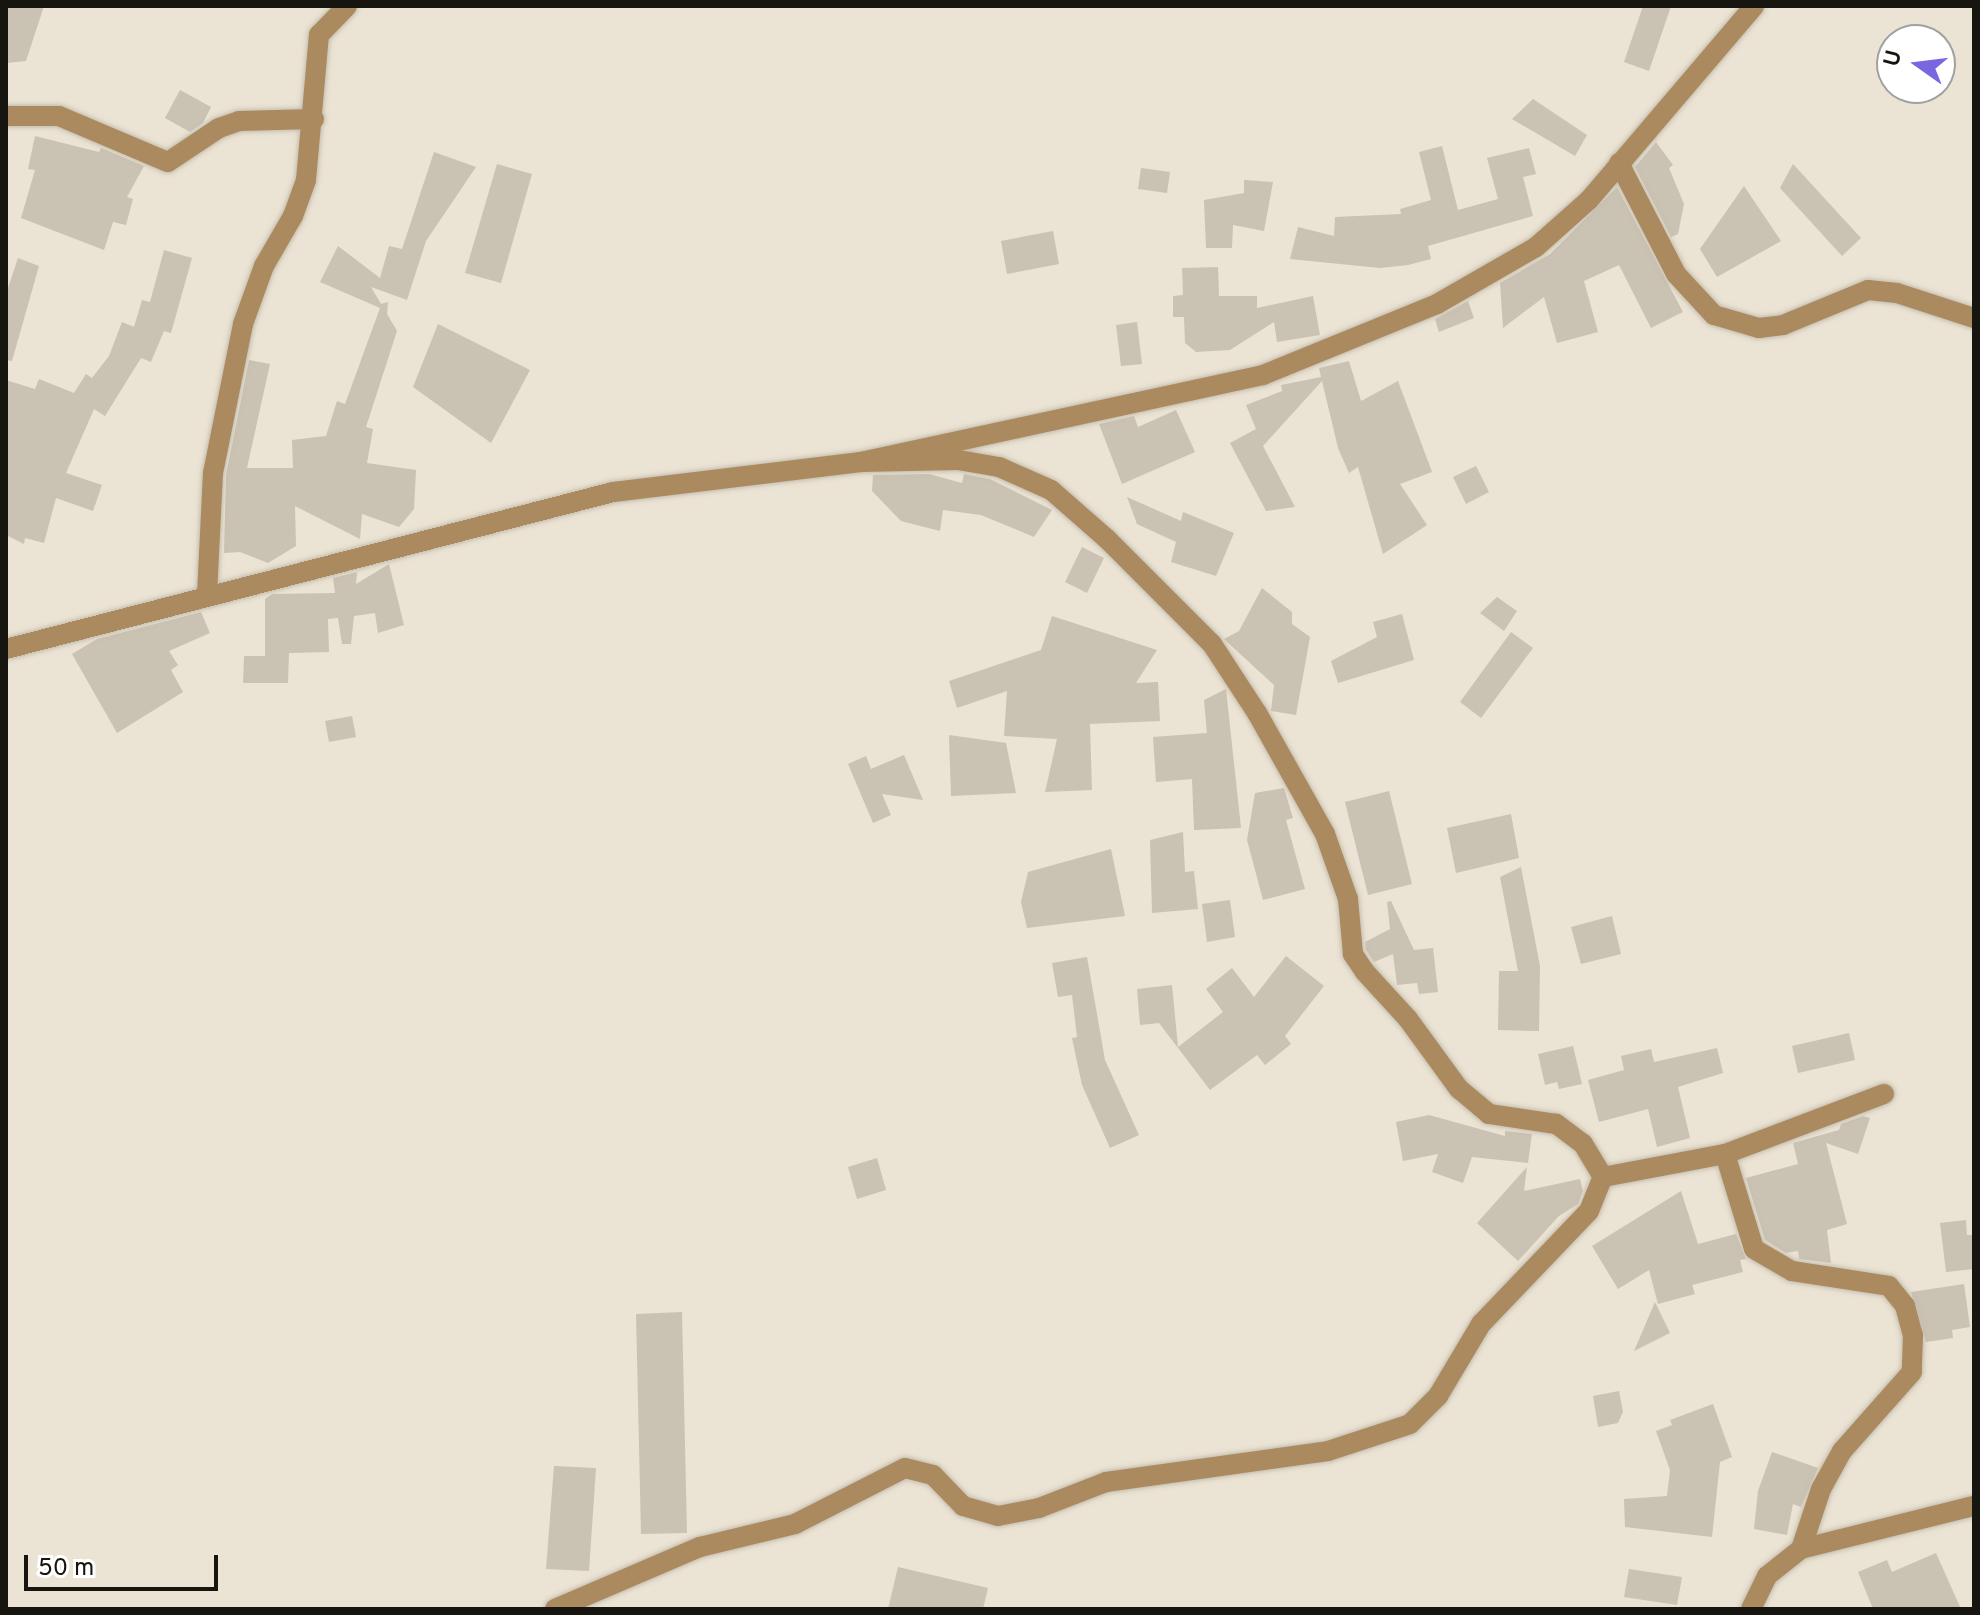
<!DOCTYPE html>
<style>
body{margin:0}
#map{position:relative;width:1980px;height:1615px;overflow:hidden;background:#ebe3d3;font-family:Overpass,sans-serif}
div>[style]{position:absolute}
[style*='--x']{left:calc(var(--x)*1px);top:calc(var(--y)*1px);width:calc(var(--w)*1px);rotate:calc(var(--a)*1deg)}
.building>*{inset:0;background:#cac2b2}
.roads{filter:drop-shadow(0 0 2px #c5beb0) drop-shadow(0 0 2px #c5beb0)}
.minor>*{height:20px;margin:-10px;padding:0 10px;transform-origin:10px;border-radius:10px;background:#ab8a5f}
span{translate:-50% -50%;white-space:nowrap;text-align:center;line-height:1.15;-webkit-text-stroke:8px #fff;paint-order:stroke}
.frame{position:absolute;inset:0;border:8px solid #17150f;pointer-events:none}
.north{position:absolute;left:1876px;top:24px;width:80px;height:80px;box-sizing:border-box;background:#fff;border:2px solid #a2a19f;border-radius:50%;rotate:284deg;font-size:22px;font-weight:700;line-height:32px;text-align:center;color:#17150f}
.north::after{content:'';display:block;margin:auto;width:28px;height:36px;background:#7967e2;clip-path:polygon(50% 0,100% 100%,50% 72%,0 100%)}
.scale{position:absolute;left:24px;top:1555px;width:194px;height:36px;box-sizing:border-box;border:4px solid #17150f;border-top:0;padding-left:10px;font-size:24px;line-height:28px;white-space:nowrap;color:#17150f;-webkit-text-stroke:6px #fff;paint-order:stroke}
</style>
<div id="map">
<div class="building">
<div style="clip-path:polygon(6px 6px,44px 6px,26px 61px,6px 63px)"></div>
<div style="clip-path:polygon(1643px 6px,1671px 6px,1649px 71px,1624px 62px)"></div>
<div style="clip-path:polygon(180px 90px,211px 107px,203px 123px,190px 132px,165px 118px)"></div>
<div style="clip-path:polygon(1533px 99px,1587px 135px,1575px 156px,1512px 119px)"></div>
<div style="clip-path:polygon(35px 136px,99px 152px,101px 148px,144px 166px,127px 197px,133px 199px,126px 225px,113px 222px,104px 250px,21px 218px,35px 170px,28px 169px)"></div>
<div style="clip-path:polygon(1656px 142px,1673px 165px,1669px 168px,1684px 204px,1678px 234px,1671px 237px,1635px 167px)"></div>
<div style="clip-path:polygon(1442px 146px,1458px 210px,1498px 199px,1487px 158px,1529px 148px,1536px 174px,1523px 177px,1533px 216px,1428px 246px,1431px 259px,1408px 265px,1380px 268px,1290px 259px,1298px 227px,1334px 236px,1335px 217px,1401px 214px,1400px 209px,1431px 200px,1419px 152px)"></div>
<div style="clip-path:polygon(434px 152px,476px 167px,426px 241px,407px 300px,371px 287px,381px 304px,388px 302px,387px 314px,397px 331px,366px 427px,373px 429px,367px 463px,416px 470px,414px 509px,399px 527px,362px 514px,360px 539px,295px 506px,296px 546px,268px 563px,240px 552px,224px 553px,226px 475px,249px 360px,270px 364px,247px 468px,293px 468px,292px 440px,326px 436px,337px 401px,345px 404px,380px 308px,320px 282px,338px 246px,380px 278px,389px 246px,402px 249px)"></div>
<div style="clip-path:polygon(497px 164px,532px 174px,501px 283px,465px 273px)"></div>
<div style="clip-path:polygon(1793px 164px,1861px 238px,1842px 256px,1780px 188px)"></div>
<div style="clip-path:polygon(1141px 168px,1170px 172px,1167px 193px,1138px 189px)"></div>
<div style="clip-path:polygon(1244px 180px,1273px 182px,1264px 231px,1233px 225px,1232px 248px,1206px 248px,1204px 200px,1244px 193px)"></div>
<div style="clip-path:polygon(1744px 186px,1781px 241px,1717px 277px,1700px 249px)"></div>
<div style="clip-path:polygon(1617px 187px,1683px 312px,1651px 328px,1619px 265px,1584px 281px,1598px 332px,1557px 343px,1544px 297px,1503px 328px,1500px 283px,1550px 254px)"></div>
<div style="clip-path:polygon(1053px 231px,1059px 264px,1007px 274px,1001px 241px)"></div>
<div style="clip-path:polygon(164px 250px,192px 258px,171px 333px,164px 331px,151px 362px,141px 358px,105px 416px,94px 409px,66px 473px,102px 485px,93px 511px,56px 498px,44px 543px,25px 538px,24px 544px,6px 535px,6px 380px,35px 389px,39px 379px,74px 393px,86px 374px,92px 378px,109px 356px,122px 322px,134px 327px,142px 300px,150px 302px)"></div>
<div style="clip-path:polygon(18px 258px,39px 266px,12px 361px,6px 360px,6px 294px)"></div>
<div style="clip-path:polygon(1218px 267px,1219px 296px,1257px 296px,1257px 308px,1313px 296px,1320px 335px,1277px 342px,1274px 322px,1230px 350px,1196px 352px,1185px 343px,1184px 317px,1173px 317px,1173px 296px,1183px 295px,1182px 268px)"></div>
<div style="clip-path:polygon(1468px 301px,1474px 318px,1439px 332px,1435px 319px)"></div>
<div style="clip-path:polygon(1137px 322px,1142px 364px,1121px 366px,1116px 325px)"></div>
<div style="clip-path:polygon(438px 324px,530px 370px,491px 443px,413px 387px)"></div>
<div style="clip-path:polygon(1349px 361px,1361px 401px,1398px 381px,1432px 472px,1400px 484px,1427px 525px,1383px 554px,1358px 467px,1349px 473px,1338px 448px,1322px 381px,1263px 446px,1295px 507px,1266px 511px,1230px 443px,1256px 429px,1246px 405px,1282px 391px,1281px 385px,1321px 377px,1319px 368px)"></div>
<div style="clip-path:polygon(1176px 410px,1195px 452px,1122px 484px,1099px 424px,1134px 416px,1138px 427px)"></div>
<div style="clip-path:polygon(1476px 466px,1489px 492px,1466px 504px,1453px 477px)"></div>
<div style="clip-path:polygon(929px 474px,962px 483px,964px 474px,990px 479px,1052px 510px,1034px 537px,981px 515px,943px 510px,940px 531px,901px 521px,872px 491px,873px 475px)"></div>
<div style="clip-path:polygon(1127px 497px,1181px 521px,1183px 512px,1234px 533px,1216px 576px,1171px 562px,1176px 542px,1137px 524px)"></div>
<div style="clip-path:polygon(1082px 547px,1104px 558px,1087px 593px,1065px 582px)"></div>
<div style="clip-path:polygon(389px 564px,404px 625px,378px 633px,375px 613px,354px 616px,351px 644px,342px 644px,338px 618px,328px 619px,329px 652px,289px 653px,288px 683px,243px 683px,244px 656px,265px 656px,265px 599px,272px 594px,335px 593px,333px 578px,357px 572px,356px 584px)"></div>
<div style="clip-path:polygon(1262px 588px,1292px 612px,1292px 624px,1310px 637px,1296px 715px,1271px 711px,1274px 685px,1224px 639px,1239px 631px)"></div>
<div style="clip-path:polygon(1497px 597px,1517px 611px,1504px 631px,1480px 613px)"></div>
<div style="clip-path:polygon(201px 612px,210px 633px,169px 651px,178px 665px,171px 670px,183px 692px,117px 733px,72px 654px,97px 639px)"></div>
<div style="clip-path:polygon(1402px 614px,1414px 660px,1338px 683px,1331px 661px,1377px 637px,1373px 622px)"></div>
<div style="clip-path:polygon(1052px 616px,1157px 650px,1136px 683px,1158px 682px,1160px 721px,1090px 724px,1092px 790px,1045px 792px,1057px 739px,1004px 736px,1007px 691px,957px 708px,949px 681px,1041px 650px)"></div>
<div style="clip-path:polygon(1511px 632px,1533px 648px,1481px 718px,1460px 702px)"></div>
<div style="clip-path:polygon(1226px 689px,1241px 828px,1194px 830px,1192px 779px,1156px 782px,1153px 737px,1207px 733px,1204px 700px)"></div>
<div style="clip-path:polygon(352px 716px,356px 737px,329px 742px,325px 721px)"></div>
<div style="clip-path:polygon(949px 735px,1006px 743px,1016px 793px,951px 796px)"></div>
<div style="clip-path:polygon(904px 755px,923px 800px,882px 794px,891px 815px,873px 823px,848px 764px,866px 756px,871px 769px)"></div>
<div style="clip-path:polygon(1284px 788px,1293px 818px,1286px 820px,1305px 889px,1263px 900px,1247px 840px,1255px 793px)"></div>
<div style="clip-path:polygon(1389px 791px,1412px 884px,1368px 895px,1345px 802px)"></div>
<div style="clip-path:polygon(1511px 814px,1519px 858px,1456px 873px,1447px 828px)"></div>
<div style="clip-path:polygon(1183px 832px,1185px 872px,1194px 871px,1198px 909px,1152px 913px,1150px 840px)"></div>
<div style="clip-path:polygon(1111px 849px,1125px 916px,1027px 928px,1021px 902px,1028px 872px)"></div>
<div style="clip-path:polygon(1521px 867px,1540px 966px,1539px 1031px,1498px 1030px,1499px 971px,1518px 971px,1500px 877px)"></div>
<div style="clip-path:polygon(1230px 900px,1235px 937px,1207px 942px,1202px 904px)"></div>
<div style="clip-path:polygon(1391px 901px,1414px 950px,1433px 948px,1438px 992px,1419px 994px,1417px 983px,1397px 985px,1393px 954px,1374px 962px,1366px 950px,1365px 942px,1390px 929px,1387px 902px)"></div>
<div style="clip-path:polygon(1612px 916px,1621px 954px,1581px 964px,1571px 927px)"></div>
<div style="clip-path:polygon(1286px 956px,1324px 986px,1285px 1036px,1291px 1044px,1265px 1065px,1257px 1055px,1210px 1090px,1159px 1023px,1140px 1025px,1137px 989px,1172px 985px,1178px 1047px,1223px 1012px,1206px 989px,1232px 968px,1254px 997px)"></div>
<div style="clip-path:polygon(1087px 957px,1105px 1060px,1139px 1135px,1110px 1148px,1082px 1085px,1072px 1038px,1077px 1037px,1072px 995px,1058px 997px,1052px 963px)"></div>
<div style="clip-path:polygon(1849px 1033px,1855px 1060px,1798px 1073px,1792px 1046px)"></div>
<div style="clip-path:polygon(1573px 1046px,1582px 1084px,1559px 1089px,1557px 1082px,1545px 1085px,1538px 1054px)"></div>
<div style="clip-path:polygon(1717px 1048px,1723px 1073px,1678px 1087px,1690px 1138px,1657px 1147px,1648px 1109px,1599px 1122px,1588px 1080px,1624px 1070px,1621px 1056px,1651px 1049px,1654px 1062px)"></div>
<div style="clip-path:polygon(1429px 1115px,1505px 1136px,1505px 1131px,1532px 1134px,1528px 1163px,1472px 1157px,1463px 1183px,1432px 1172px,1438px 1154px,1403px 1161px,1396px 1122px)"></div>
<div style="clip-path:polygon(1863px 1116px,1870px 1118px,1858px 1154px,1826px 1143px,1847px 1224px,1827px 1230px,1831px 1263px,1799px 1259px,1798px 1251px,1786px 1253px,1765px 1240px,1746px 1178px,1798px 1164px,1793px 1143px,1839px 1130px,1841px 1124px)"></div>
<div style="clip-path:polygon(877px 1158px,886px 1190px,857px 1199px,848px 1167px)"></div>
<div style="clip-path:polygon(1527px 1167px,1524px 1191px,1580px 1179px,1583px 1191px,1578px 1204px,1559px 1216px,1518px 1261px,1477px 1223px)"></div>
<div style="clip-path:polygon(1681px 1191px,1698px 1244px,1736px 1234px,1746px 1259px,1740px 1260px,1743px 1272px,1692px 1285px,1695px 1294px,1658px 1304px,1649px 1270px,1618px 1289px,1592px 1246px)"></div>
<div style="clip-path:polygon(1966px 1220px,1967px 1235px,1974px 1235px,1974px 1269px,1946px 1272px,1940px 1223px)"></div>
<div style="clip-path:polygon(1964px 1284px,1970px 1327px,1952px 1330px,1953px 1338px,1926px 1342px,1911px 1292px)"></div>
<div style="clip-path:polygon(1655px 1302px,1670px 1333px,1634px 1351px)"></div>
<div style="clip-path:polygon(682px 1312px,687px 1533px,641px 1534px,636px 1314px)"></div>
<div style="clip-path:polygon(1619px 1391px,1623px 1412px,1618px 1423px,1598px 1427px,1593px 1396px)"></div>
<div style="clip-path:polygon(1713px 1404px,1732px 1457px,1720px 1462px,1712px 1537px,1625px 1527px,1624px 1499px,1667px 1496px,1670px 1470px,1656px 1431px,1672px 1425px,1670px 1420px)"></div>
<div style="clip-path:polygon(1772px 1452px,1818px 1468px,1801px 1507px,1793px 1504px,1787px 1535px,1754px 1529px,1758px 1491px)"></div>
<div style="clip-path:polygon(554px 1466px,596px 1468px,589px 1571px,546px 1569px)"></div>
<div style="clip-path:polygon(1936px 1553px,1961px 1609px,1873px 1609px,1858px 1572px,1887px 1560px,1892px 1572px)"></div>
<div style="clip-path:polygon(898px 1567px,988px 1588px,983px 1609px,888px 1609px)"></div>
<div style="clip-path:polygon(1629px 1569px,1682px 1577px,1677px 1605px,1624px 1597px)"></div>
</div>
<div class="roads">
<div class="minor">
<div style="--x:6;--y:116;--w:53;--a:0"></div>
<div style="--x:59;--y:116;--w:118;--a:22.9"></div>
<div style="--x:168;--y:162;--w:61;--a:-33.7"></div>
<div style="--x:219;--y:128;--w:21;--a:-19"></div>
<div style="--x:239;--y:121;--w:75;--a:-1.5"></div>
<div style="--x:1619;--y:163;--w:125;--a:62.8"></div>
<div style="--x:1676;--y:274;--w:56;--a:47.2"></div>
<div style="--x:1714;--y:315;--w:47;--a:16.1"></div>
<div style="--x:1759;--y:328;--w:24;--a:-7"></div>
<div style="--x:1783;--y:325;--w:92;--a:-22.4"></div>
<div style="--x:1868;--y:290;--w:29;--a:6"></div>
<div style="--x:1897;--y:293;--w:81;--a:18"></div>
<div style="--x:207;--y:595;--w:122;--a:-87.2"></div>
<div style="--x:213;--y:473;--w:152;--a:-78.6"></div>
<div style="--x:243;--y:324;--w:62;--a:-70.1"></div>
<div style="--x:264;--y:266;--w:58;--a:-59.9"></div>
<div style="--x:293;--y:216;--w:38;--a:-70"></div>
<div style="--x:306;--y:180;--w:146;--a:-84.9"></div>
<div style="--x:319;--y:35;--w:40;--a:-46"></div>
<div style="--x:6;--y:649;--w:627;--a:-14.5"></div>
<div style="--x:613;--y:492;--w:250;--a:-6.9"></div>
<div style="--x:861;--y:462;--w:411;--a:-12.2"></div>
<div style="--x:1263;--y:375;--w:188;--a:-22.2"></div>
<div style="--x:1437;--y:304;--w:114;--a:-29.9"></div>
<div style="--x:1536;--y:247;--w:71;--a:-41.6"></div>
<div style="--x:1589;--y:200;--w:255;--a:-49.6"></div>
<div style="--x:1725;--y:1154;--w:99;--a:73"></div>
<div style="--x:1754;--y:1249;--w:44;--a:30.1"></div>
<div style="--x:1792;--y:1271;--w:98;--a:8.8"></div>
<div style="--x:1889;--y:1286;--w:26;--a:51"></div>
<div style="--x:1905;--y:1306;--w:30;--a:75"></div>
<div style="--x:1913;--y:1335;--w:37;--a:92"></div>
<div style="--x:1912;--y:1372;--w:106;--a:131.5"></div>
<div style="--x:1842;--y:1451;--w:43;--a:118.9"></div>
<div style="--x:1821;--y:1489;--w:63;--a:108.4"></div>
<div style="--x:1603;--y:1177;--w:124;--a:-10.7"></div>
<div style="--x:1725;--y:1154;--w:170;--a:-20.7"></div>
<div style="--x:555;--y:1609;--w:158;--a:-23.2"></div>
<div style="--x:700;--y:1547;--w:98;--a:-13.6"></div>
<div style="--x:795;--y:1524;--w:123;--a:-27"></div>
<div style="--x:905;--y:1468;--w:29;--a:14"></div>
<div style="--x:933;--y:1475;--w:43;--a:45.9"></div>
<div style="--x:963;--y:1506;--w:36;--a:16"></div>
<div style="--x:998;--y:1516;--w:42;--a:-11"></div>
<div style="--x:1039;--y:1508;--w:72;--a:-21.2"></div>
<div style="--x:1106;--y:1482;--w:224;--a:-7.9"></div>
<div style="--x:1328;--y:1451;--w:86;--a:-18.2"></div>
<div style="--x:1410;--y:1424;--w:40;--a:-45"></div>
<div style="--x:1438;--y:1396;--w:84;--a:-59.2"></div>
<div style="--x:1481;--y:1324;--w:156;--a:-46.3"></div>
<div style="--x:1589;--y:1211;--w:37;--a:-68"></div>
<div style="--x:1603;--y:1177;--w:39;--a:-121"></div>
<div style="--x:1583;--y:1144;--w:34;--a:-143"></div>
<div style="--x:1556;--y:1124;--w:68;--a:-171.5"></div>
<div style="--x:1489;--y:1114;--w:39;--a:-140"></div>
<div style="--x:1459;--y:1089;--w:87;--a:-126.1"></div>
<div style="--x:1408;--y:1019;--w:64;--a:-132.5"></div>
<div style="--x:1365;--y:972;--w:22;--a:-124"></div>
<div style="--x:1353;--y:954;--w:55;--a:-95.2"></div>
<div style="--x:1348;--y:899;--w:69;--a:-109.5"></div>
<div style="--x:1325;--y:834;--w:139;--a:-119.3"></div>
<div style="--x:1257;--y:713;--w:82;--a:-123.1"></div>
<div style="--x:1212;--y:644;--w:148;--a:-135"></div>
<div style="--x:1107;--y:539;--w:74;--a:-138.8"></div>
<div style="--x:1051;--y:490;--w:57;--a:-156.1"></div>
<div style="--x:999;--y:467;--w:42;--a:-170.3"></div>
<div style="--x:958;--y:460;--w:97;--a:178.8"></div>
<div style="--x:1751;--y:1609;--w:37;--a:-64"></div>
<div style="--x:1767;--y:1576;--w:43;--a:-38.5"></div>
<div style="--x:1801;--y:1549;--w:178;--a:-14"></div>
</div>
</div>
<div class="frame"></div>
<div class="north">U</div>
<div class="scale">50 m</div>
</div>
